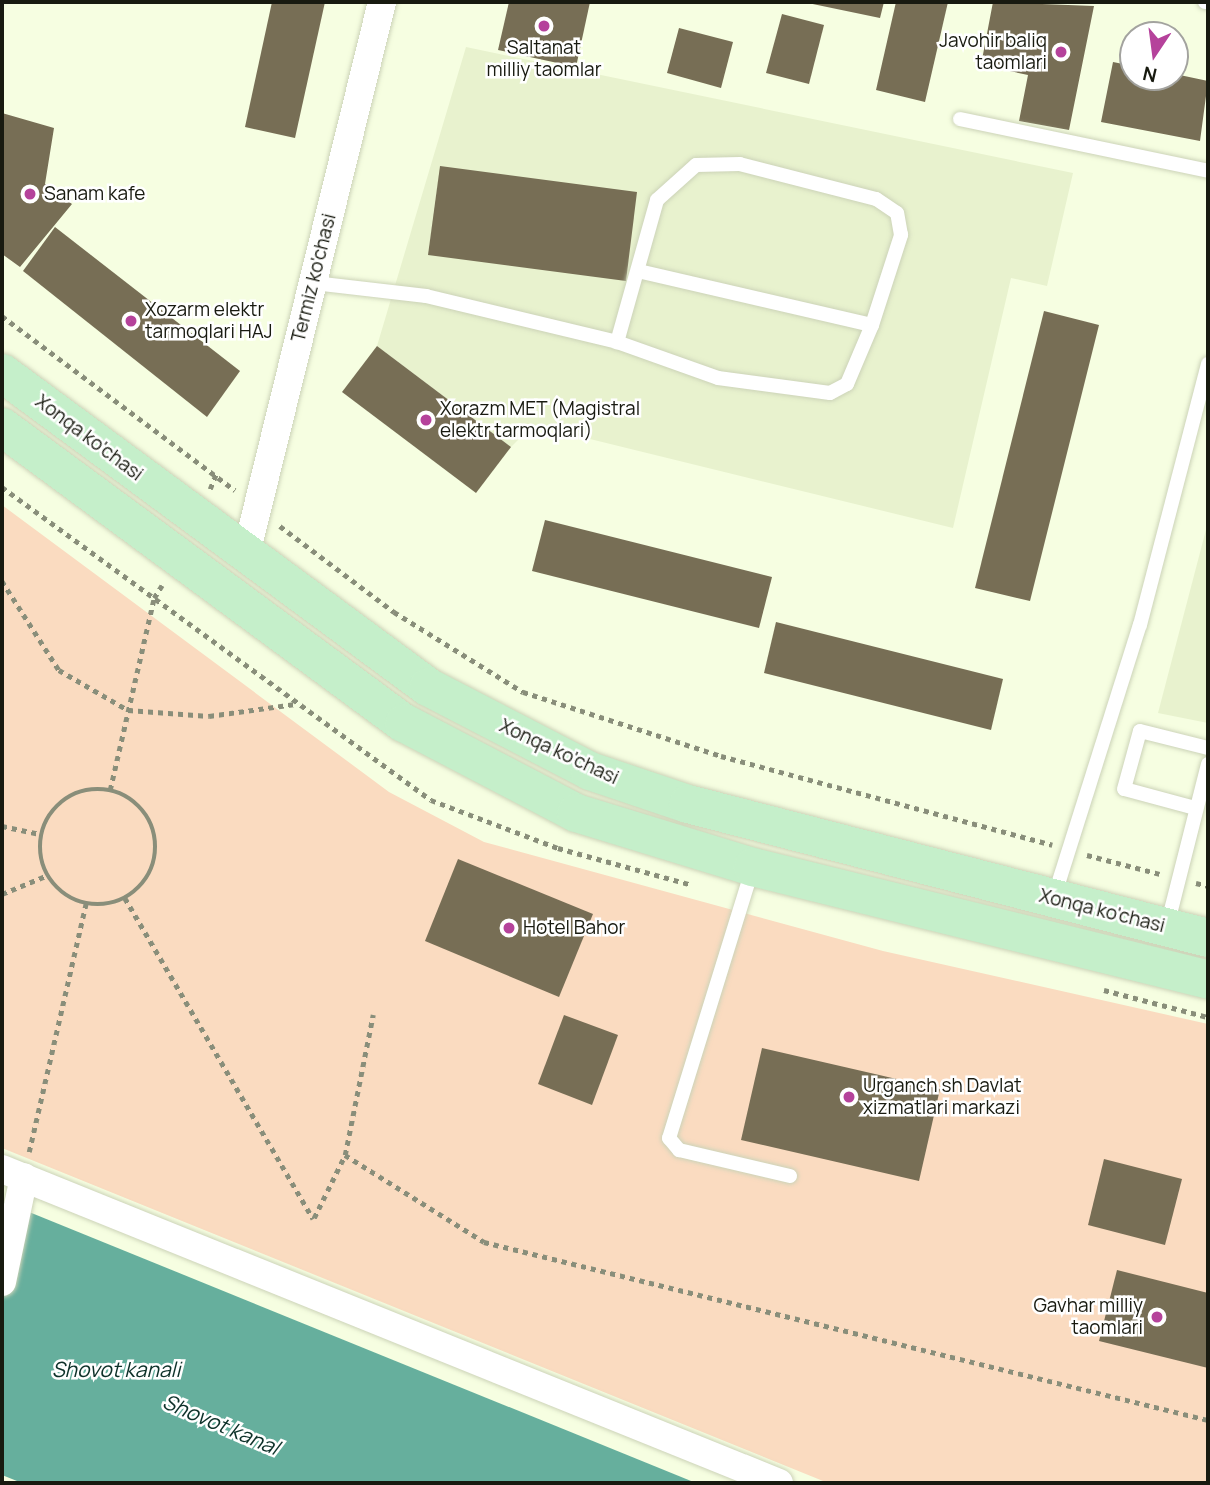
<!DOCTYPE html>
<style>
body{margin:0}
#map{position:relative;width:1210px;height:1485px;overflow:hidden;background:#f6fee1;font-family:Manrope,sans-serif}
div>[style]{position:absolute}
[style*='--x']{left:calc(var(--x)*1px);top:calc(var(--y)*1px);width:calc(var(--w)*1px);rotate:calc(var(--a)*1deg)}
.built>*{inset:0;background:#e8f2ce}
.green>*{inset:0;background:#fadbc0}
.water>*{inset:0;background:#66af9d}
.building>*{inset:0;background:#776e55}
.path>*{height:4.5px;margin-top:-2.25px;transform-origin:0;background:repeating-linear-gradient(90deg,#898e7a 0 5px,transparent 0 10px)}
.path>.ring{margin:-2.25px;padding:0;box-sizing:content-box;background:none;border:4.5px solid #898e7a;border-radius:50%}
.roads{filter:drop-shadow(0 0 2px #ccd3b8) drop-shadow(0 0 2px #ccd3b8)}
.lane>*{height:14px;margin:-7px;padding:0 7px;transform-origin:7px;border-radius:7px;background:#fff}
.street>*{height:28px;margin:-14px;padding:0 14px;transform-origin:14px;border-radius:14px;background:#fff}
.primary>*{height:38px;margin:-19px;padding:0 19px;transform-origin:19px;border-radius:19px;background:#c5efca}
.dots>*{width:19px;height:19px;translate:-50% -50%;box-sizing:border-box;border:4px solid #fff;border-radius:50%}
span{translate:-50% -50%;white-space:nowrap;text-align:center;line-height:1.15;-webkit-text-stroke:5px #fff;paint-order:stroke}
.poi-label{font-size:19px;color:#181a10}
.right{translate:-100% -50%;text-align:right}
.left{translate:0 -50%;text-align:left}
.street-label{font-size:19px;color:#181a10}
.water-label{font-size:21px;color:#0d3129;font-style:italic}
.frame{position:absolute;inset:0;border:4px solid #181a10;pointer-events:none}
.north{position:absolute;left:1119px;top:21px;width:70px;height:70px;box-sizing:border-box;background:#fff;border:2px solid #a3a39f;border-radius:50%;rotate:193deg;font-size:19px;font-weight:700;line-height:28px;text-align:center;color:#181a10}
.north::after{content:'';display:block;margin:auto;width:24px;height:32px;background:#b5429b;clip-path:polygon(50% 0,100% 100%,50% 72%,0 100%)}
</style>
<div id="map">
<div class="built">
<div style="clip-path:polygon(466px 47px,1073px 173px,1047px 286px,1011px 278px,953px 528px,533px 425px,511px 447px,377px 346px)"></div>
<div style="clip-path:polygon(1208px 522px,1208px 723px,1158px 713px)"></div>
</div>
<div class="green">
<div style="clip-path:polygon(2px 505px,389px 792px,484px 842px,883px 951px,1208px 1024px,1208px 1483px,828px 1483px,2px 1148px)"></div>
</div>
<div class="water">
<div style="clip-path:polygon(2px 1201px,696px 1483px,22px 1483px,2px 1475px)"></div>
</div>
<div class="building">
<div style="clip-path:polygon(272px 2px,325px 2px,295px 138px,245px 127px)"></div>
<div style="clip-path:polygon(509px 2px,590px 2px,576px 67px,498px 50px)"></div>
<div style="clip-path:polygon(803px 2px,884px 2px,880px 18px)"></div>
<div style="clip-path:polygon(896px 2px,948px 2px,925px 102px,876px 90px)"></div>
<div style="clip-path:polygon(993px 2px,1094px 6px,1069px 130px,1019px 121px,1028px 75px,981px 65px)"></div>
<div style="clip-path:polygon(782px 14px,824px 25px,809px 84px,766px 73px)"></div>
<div style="clip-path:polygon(679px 28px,733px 42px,721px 88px,667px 73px)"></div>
<div style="clip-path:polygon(1113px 62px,1133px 66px,1133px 77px,1175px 74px,1208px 81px,1200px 141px,1101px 122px)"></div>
<div style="clip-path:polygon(2px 113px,54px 128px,45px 184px,72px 204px,20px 267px,2px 254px)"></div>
<div style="clip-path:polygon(440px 166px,637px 192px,626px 281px,428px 255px)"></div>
<div style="clip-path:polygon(55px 227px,240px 371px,207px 417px,23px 271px)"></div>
<div style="clip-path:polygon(1044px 311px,1099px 325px,1030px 601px,975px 588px)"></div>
<div style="clip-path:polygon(377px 346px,511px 447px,476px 493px,342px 392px)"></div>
<div style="clip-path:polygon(545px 520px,772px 577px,759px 628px,532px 571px)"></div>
<div style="clip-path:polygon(776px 622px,1003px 679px,991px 730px,764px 673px)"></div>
<div style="clip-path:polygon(458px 859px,593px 914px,559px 997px,425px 941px)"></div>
<div style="clip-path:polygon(564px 1015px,618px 1035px,592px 1105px,538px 1084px)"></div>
<div style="clip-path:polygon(762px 1048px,940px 1089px,919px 1181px,741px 1140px)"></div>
<div style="clip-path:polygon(1104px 1159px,1182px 1179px,1165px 1245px,1088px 1225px)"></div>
<div style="clip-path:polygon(1117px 1270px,1208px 1293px,1208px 1368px,1099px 1341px)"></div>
</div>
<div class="path">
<div style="--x:2;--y:316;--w:291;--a:36.8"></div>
<div style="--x:2;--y:487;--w:531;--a:36.11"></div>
<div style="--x:431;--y:800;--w:136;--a:20.7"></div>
<div style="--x:558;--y:848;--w:139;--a:15.4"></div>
<div style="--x:210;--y:489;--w:16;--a:-68"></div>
<div style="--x:280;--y:526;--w:143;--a:37"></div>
<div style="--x:394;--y:612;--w:152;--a:31.8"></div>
<div style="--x:523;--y:692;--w:208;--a:17.9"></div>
<div style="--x:721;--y:756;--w:343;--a:15"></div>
<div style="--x:2;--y:581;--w:106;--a:57.4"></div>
<div style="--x:59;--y:670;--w:80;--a:30.1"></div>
<div style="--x:128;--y:710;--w:81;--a:4.2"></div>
<div style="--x:209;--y:716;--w:87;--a:-7.9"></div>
<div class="ring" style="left:40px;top:789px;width:111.5px;height:111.5px"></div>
<div style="--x:110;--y:790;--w:197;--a:-77.1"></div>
<div style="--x:154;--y:598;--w:15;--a:-58"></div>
<div style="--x:2;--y:826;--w:40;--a:12"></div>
<div style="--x:1087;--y:855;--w:75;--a:14.6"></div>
<div style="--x:1196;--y:883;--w:12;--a:14"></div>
<div style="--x:2;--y:894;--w:50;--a:-22.4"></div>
<div style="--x:125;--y:898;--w:372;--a:59.6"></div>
<div style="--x:1104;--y:990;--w:107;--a:14.6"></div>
<div style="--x:29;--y:1152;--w:255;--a:-77.1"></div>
<div style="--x:345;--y:1155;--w:164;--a:32"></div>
<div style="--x:484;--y:1242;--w:746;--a:13.81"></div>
<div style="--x:314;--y:1218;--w:70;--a:-63.8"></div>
<div style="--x:345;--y:1155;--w:143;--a:-78.7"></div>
</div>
<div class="roads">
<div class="lane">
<div style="--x:1205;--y:2;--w:3;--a:0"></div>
<div style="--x:960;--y:119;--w:253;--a:11.8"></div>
<div style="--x:638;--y:271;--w:240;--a:13"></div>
<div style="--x:314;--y:283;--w:113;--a:6.6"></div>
<div style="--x:426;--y:296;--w:196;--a:13.5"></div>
<div style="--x:617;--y:342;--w:107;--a:19.6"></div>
<div style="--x:718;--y:378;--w:113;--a:7.6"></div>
<div style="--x:830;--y:393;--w:19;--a:-28"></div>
<div style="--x:847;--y:384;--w:64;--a:-67"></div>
<div style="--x:872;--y:325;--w:95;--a:-72.1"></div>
<div style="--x:901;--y:235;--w:22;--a:-100"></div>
<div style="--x:897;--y:213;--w:25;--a:-146"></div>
<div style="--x:876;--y:199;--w:140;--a:-165.6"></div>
<div style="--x:740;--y:164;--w:44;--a:178.7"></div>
<div style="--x:696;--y:165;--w:52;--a:138.1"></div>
<div style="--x:657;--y:200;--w:148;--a:105.7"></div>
<div style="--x:1195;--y:808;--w:73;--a:-165"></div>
<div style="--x:1124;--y:789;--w:60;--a:-74.6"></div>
<div style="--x:1140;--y:731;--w:70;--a:14"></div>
<div style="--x:753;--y:867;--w:284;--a:107.2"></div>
<div style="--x:669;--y:1138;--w:16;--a:50"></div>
<div style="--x:679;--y:1150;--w:114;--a:13.2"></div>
<div style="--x:1054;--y:897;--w:285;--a:-72.5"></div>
<div style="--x:1140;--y:625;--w:270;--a:-75.4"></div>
<div style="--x:1167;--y:926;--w:167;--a:-75.8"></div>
</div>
<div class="street">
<div style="--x:246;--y:554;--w:569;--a:-76.16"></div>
<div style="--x:2;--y:1169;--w:838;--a:22"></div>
<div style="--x:2;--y:1282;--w:107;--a:-78.2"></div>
</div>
<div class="primary">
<div style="--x:2;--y:373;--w:529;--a:36.39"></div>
<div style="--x:428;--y:687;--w:182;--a:27.4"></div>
<div style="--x:590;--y:771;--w:103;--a:18.6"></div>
<div style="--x:688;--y:804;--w:537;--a:14.45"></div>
<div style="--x:2;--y:427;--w:499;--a:36.4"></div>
<div style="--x:404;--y:723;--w:194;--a:27.6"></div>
<div style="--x:576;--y:813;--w:185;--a:17"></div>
<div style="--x:753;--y:867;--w:469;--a:13.9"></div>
</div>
</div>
<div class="dots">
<div style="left:544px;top:26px;background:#b5429b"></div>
<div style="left:1061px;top:52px;background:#b5429b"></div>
<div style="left:30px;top:194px;background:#b5429b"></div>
<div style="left:131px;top:321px;background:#b5429b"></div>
<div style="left:426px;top:420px;background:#b5429b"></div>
<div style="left:509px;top:928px;background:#b5429b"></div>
<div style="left:849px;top:1097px;background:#b5429b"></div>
<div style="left:1157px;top:1317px;background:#b5429b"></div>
</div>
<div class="poi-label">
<span class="right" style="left:1047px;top:52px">Javohir baliq<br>taomlari</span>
<span style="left:544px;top:59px">Saltanat<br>milliy taomlar</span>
<span class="left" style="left:44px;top:194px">Sanam kafe</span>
<span class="left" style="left:145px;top:321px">Xozarm elektr<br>tarmoqlari HAJ</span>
<span class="left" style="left:440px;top:420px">Xorazm MET (Magistral<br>elektr tarmoqlari)</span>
<span class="left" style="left:523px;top:928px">Hotel Bahor</span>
<span class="left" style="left:863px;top:1097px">Urganch sh Davlat<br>xizmatlari markazi</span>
<span class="right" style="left:1143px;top:1317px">Gavhar milliy<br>taomlari</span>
</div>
<div class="street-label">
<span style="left:314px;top:278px;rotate:-76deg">Termiz ko'chasi</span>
<span style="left:89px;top:438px;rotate:37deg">Xonqa ko'chasi</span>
<span style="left:559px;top:752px;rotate:25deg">Xonqa ko'chasi</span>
<span style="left:1102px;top:911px;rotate:14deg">Xonqa ko'chasi</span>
</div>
<div class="water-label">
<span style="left:116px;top:1369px">Shovot kanali</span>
<span style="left:221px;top:1424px;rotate:23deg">Shovot kanal</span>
</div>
<div class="frame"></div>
<div class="north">N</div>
</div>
